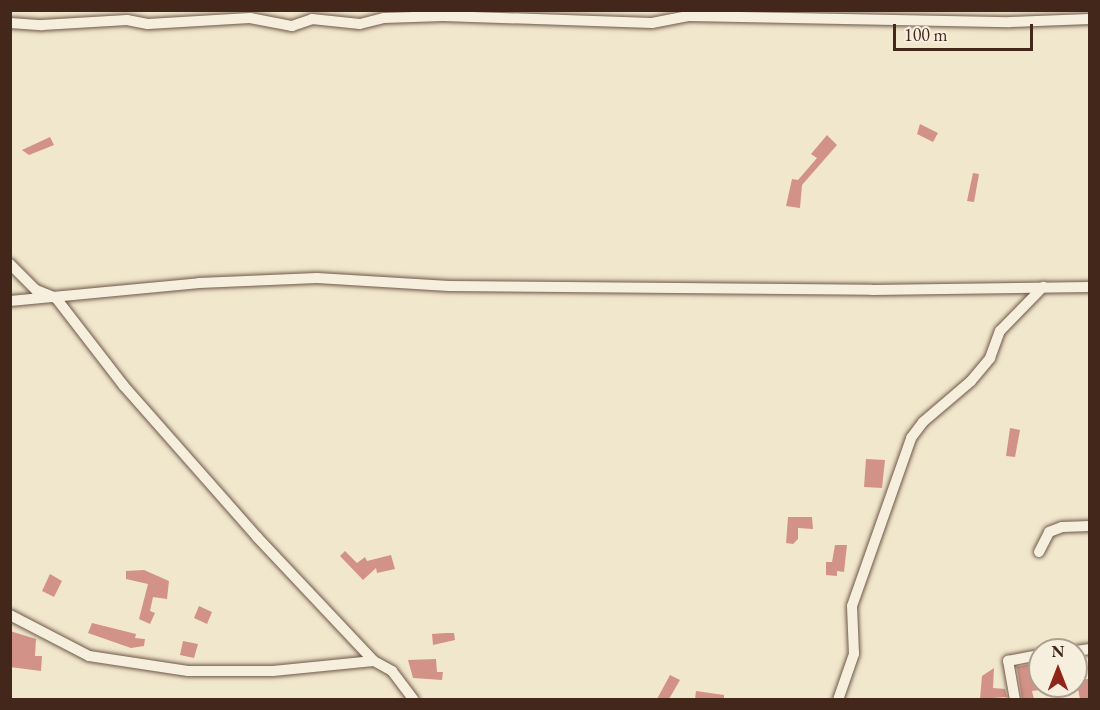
<!DOCTYPE html>
<style>
body{margin:0}
#map{position:relative;width:1100px;height:710px;overflow:hidden;background:#f1e7cd;font-family:"EB Garamond",serif}
div>[style]{position:absolute}
[style*='--x']{left:calc(var(--x)*1px);top:calc(var(--y)*1px);width:calc(var(--w)*1px);rotate:calc(var(--a)*1deg)}
.building>*{inset:0;background:#d39287}
.roads{filter:drop-shadow(0 0 2px #6e5748) drop-shadow(0 0 2px #6e5748)}
.minor>*{height:10px;margin:-5px;padding:0 5px;transform-origin:5px;border-radius:5px;background:#f6efde}
span{translate:-50% -50%;white-space:nowrap;text-align:center;line-height:1.15;-webkit-text-stroke:5px #f6efde;paint-order:stroke}
.frame{position:absolute;inset:0;border:12px solid #43271b;pointer-events:none}
.north{position:absolute;left:1028px;top:638px;width:60px;height:60px;box-sizing:border-box;background:#f6efde;border:2px solid #ae9f90;border-radius:50%;rotate:0deg;font-size:16px;font-weight:700;line-height:24px;text-align:center;color:#43271b}
.north::after{content:'';display:block;margin:auto;width:21px;height:27px;background:#8f2418;clip-path:polygon(50% 0,100% 100%,50% 72%,0 100%)}
.scale{position:absolute;left:893px;top:24px;width:140px;height:27px;box-sizing:border-box;border:3px solid #43271b;border-top:0;padding-left:8px;font-size:18px;line-height:21px;white-space:nowrap;color:#43271b;-webkit-text-stroke:4px #f6efde;paint-order:stroke}
</style>
<div id="map">
<div class="building">
<div style="clip-path:polygon(920px 124px,938px 133px,933px 142px,917px 134px)"></div>
<div style="clip-path:polygon(827px 135px,837px 145px,802px 185px,800px 208px,786px 206px,792px 179px,798px 180px,817px 158px,811px 154px)"></div>
<div style="clip-path:polygon(50px 137px,54px 145px,29px 155px,22px 150px)"></div>
<div style="clip-path:polygon(973px 173px,979px 174px,974px 202px,967px 201px)"></div>
<div style="clip-path:polygon(1010px 428px,1020px 430px,1015px 457px,1006px 456px)"></div>
<div style="clip-path:polygon(866px 459px,885px 460px,882px 488px,864px 487px)"></div>
<div style="clip-path:polygon(788px 517px,812px 517px,813px 529px,798px 528px,798px 539px,793px 544px,786px 543px)"></div>
<div style="clip-path:polygon(835px 545px,847px 545px,844px 572px,837px 571px,837px 576px,826px 575px,826px 562px,832px 562px)"></div>
<div style="clip-path:polygon(345px 551px,357px 563px,365px 557px,367px 561px,391px 555px,395px 569px,377px 573px,376px 568px,363px 580px,340px 556px)"></div>
<div style="clip-path:polygon(144px 570px,169px 581px,167px 599px,153px 597px,150px 611px,155px 613px,150px 624px,139px 619px,148px 584px,126px 579px,126px 571px)"></div>
<div style="clip-path:polygon(50px 574px,62px 581px,54px 597px,42px 591px)"></div>
<div style="clip-path:polygon(199px 606px,212px 612px,207px 624px,194px 618px)"></div>
<div style="clip-path:polygon(92px 623px,136px 634px,135px 638px,145px 639px,144px 646px,131px 648px,88px 633px)"></div>
<div style="clip-path:polygon(10px 631px,36px 639px,35px 656px,42px 656px,41px 671px,10px 667px)"></div>
<div style="clip-path:polygon(446px 633px,454px 633px,455px 640px,433px 645px,432px 634px)"></div>
<div style="clip-path:polygon(183px 641px,198px 644px,194px 658px,180px 655px)"></div>
<div style="clip-path:polygon(436px 659px,437px 672px,443px 672px,442px 680px,413px 678px,408px 660px)"></div>
<div style="clip-path:polygon(1030px 664px,1033px 679px,1040px 678px,1040px 690px,1032px 691px,1034px 699px,1022px 699px,1017px 667px)"></div>
<div style="clip-path:polygon(994px 668px,993px 688px,1005px 689px,1007px 697px,980px 699px,982px 676px)"></div>
<div style="clip-path:polygon(670px 675px,680px 680px,669px 699px,657px 699px)"></div>
<div style="clip-path:polygon(1076px 679px,1089px 679px,1089px 699px,1080px 699px)"></div>
<div style="clip-path:polygon(696px 691px,724px 695px,724px 699px,695px 699px)"></div>
</div>
<div class="roads">
<div class="minor">
<div style="--x:10;--y:23;--w:32;--a:4"></div>
<div style="--x:42;--y:25;--w:85;--a:-3.4"></div>
<div style="--x:127;--y:20;--w:21;--a:11"></div>
<div style="--x:148;--y:24;--w:102;--a:-3.4"></div>
<div style="--x:250;--y:18;--w:43;--a:10.8"></div>
<div style="--x:292;--y:26;--w:21;--a:-19"></div>
<div style="--x:312;--y:19;--w:48;--a:5.9"></div>
<div style="--x:360;--y:24;--w:25;--a:-14"></div>
<div style="--x:384;--y:18;--w:59;--a:-1.9"></div>
<div style="--x:443;--y:16;--w:209;--a:1.9"></div>
<div style="--x:652;--y:23;--w:38;--a:-11"></div>
<div style="--x:689;--y:16;--w:321;--a:1.1"></div>
<div style="--x:1010;--y:22;--w:80;--a:-2.1"></div>
<div style="--x:10;--y:264;--w:37;--a:45"></div>
<div style="--x:36;--y:290;--w:22;--a:22"></div>
<div style="--x:56;--y:298;--w:111;--a:52.3"></div>
<div style="--x:124;--y:386;--w:201;--a:48.6"></div>
<div style="--x:257;--y:537;--w:170;--a:46.7"></div>
<div style="--x:374;--y:661;--w:21;--a:29"></div>
<div style="--x:392;--y:671;--w:36;--a:53"></div>
<div style="--x:10;--y:301;--w:190;--a:-5.4"></div>
<div style="--x:199;--y:283;--w:118;--a:-2.4"></div>
<div style="--x:317;--y:278;--w:132;--a:3.5"></div>
<div style="--x:449;--y:286;--w:423;--a:0.5"></div>
<div style="--x:872;--y:290;--w:218;--a:-0.8"></div>
<div style="--x:1039;--y:552;--w:22;--a:-63"></div>
<div style="--x:1049;--y:532;--w:14;--a:-21"></div>
<div style="--x:1062;--y:527;--w:28;--a:-2"></div>
<div style="--x:10;--y:615;--w:89;--a:27.4"></div>
<div style="--x:89;--y:656;--w:100;--a:8.6"></div>
<div style="--x:188;--y:671;--w:85;--a:0"></div>
<div style="--x:273;--y:671;--w:101;--a:-5.7"></div>
<div style="--x:1076;--y:651;--w:14;--a:-8"></div>
<div style="--x:838;--y:700;--w:49;--a:-70.8"></div>
<div style="--x:854;--y:654;--w:48;--a:-92.4"></div>
<div style="--x:852;--y:606;--w:178;--a:-70.6"></div>
<div style="--x:911;--y:438;--w:20;--a:-53"></div>
<div style="--x:923;--y:422;--w:63;--a:-40.5"></div>
<div style="--x:971;--y:381;--w:30;--a:-50"></div>
<div style="--x:990;--y:358;--w:29;--a:-70"></div>
<div style="--x:1000;--y:331;--w:62;--a:-45.7"></div>
<div style="--x:1015;--y:700;--w:40;--a:-100"></div>
<div style="--x:1008;--y:661;--w:33;--a:-11"></div>
</div>
</div>
<div class="frame"></div>
<div class="north">N</div>
<div class="scale">100 m</div>
</div>
